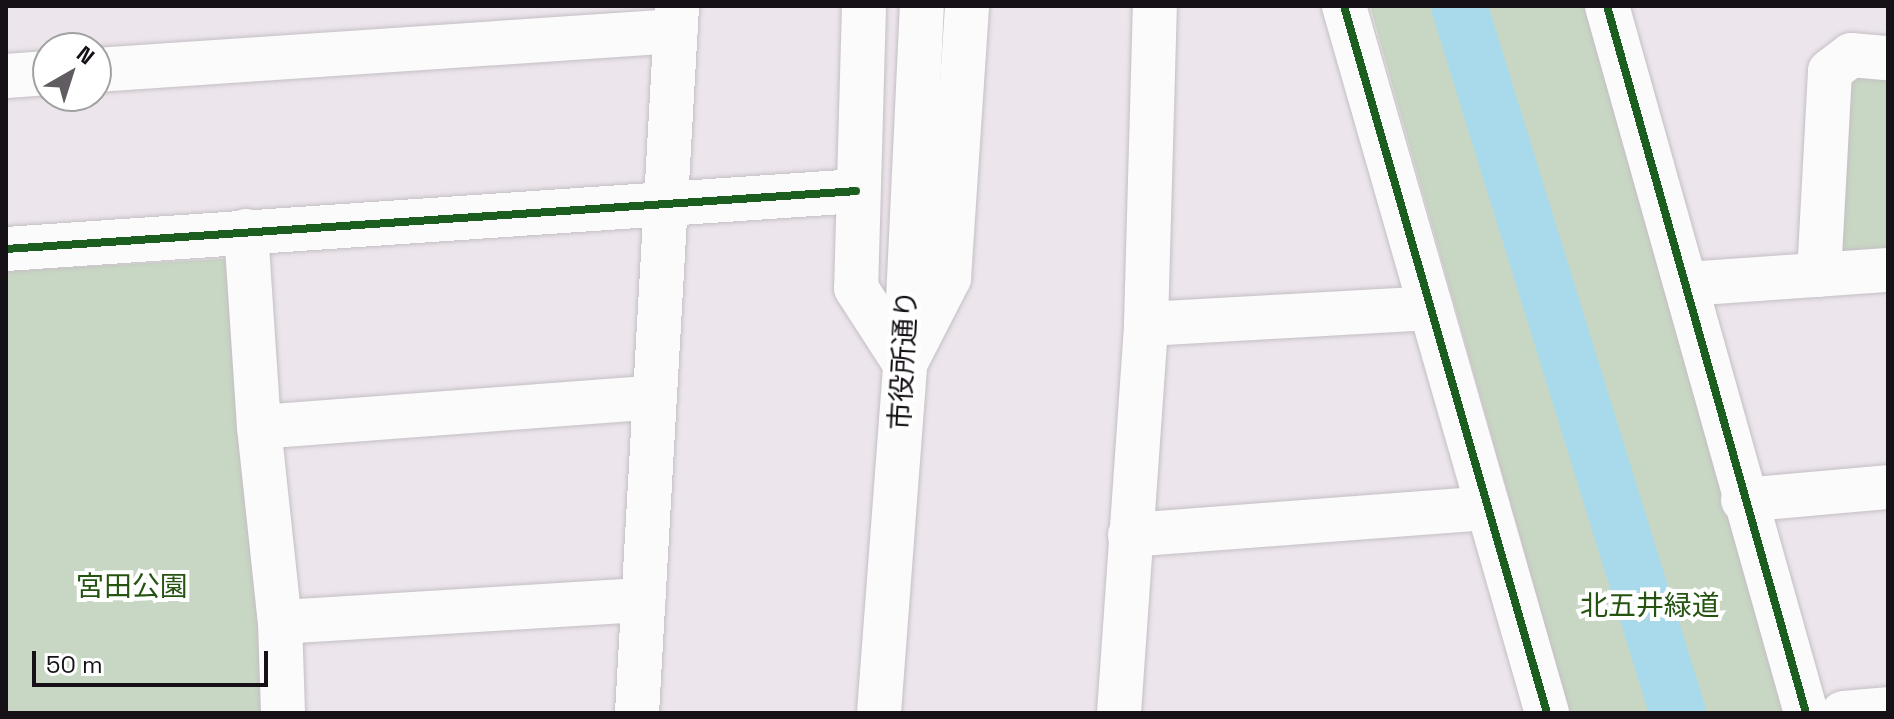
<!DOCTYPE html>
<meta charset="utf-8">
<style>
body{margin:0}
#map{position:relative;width:1894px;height:719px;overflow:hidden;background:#ece6ec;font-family:"Space Grotesk","Noto Sans JP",sans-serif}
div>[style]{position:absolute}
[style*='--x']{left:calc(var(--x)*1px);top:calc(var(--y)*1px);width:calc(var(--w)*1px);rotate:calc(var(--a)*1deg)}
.green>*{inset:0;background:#c8d7c3}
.river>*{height:56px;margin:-28px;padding:0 28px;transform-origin:28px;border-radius:28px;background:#a8daeb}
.roads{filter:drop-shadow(0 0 2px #c4bfc4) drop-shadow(0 0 2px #c4bfc4)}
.minor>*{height:44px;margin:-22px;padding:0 22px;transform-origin:22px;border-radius:22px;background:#fcfbfc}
.cycleway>*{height:8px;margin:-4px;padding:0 4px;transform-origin:4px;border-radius:4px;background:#1b5e20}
span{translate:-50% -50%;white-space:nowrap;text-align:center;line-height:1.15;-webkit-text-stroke:8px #fff;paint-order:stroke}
.street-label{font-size:28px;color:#151116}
.park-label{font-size:28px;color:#255411}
.frame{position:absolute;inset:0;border:8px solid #151116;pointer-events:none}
.north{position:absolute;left:32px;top:32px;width:80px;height:80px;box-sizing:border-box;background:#fff;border:2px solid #a1a0a2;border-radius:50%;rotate:39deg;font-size:22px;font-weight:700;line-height:32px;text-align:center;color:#151116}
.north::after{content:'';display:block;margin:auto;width:28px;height:36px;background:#605c61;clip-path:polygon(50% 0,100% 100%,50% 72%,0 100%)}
.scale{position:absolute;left:32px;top:651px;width:236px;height:36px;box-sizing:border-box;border:4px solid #151116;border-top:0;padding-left:10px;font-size:24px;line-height:28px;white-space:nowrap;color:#151116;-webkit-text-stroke:6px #fff;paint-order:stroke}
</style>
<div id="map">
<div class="green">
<div style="clip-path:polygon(1370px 6px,1585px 6px,1792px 713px,1570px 713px)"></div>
<div style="clip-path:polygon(1888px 58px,1888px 270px,1819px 275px,1830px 71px)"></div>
<div style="clip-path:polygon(237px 258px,268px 713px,6px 713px,6px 271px)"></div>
</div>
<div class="river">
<div style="--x:1459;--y:6;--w:740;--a:72.79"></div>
</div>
<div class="roads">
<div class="minor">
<div style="--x:864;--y:6;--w:282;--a:91.6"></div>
<div style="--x:856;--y:288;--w:90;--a:57.2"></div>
<div style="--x:905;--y:364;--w:97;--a:-62.9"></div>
<div style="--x:949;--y:278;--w:273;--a:-86.2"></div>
<div style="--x:1344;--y:6;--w:736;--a:73.98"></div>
<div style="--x:1607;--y:6;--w:734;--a:74.28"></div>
<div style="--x:96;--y:70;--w:581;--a:-3.85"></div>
<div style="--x:6;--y:76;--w:42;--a:-4.1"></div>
<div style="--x:246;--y:231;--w:196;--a:86.2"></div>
<div style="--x:259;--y:427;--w:196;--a:83.9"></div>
<div style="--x:280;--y:622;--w:91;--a:88.1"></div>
<div style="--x:6;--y:249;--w:852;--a:-3.9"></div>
<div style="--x:1819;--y:275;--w:204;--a:-86.9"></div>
<div style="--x:1830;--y:71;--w:26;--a:-37"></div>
<div style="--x:1851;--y:55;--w:37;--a:5"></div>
<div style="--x:1687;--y:284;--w:201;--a:-4"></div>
<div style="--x:1146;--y:324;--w:285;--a:-3.2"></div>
<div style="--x:259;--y:427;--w:397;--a:-4.3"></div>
<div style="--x:1743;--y:500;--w:146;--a:-5.1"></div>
<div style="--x:1130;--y:535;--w:359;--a:-4.3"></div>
<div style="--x:280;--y:622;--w:364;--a:-3.5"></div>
<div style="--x:637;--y:713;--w:708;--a:-86.76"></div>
<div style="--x:879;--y:713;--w:350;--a:-85.7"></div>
<div style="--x:905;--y:364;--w:358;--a:-87.3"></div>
<div style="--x:1119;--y:713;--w:390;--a:-86"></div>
<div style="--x:1146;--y:324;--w:318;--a:-88.4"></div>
<div style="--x:1843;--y:713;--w:45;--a:-5.1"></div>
</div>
</div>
<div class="cycleway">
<div style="--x:1344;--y:6;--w:736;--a:73.98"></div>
<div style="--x:1607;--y:6;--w:734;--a:74.28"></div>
<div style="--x:6;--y:249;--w:852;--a:-3.9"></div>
</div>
<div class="street-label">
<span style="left:903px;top:360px;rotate:-87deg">市役所通り</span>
</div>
<div class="park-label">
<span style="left:132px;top:586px">宮田公園</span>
<span style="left:1650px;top:605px">北五井緑道</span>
</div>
<div class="frame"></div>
<div class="north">N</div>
<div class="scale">50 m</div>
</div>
